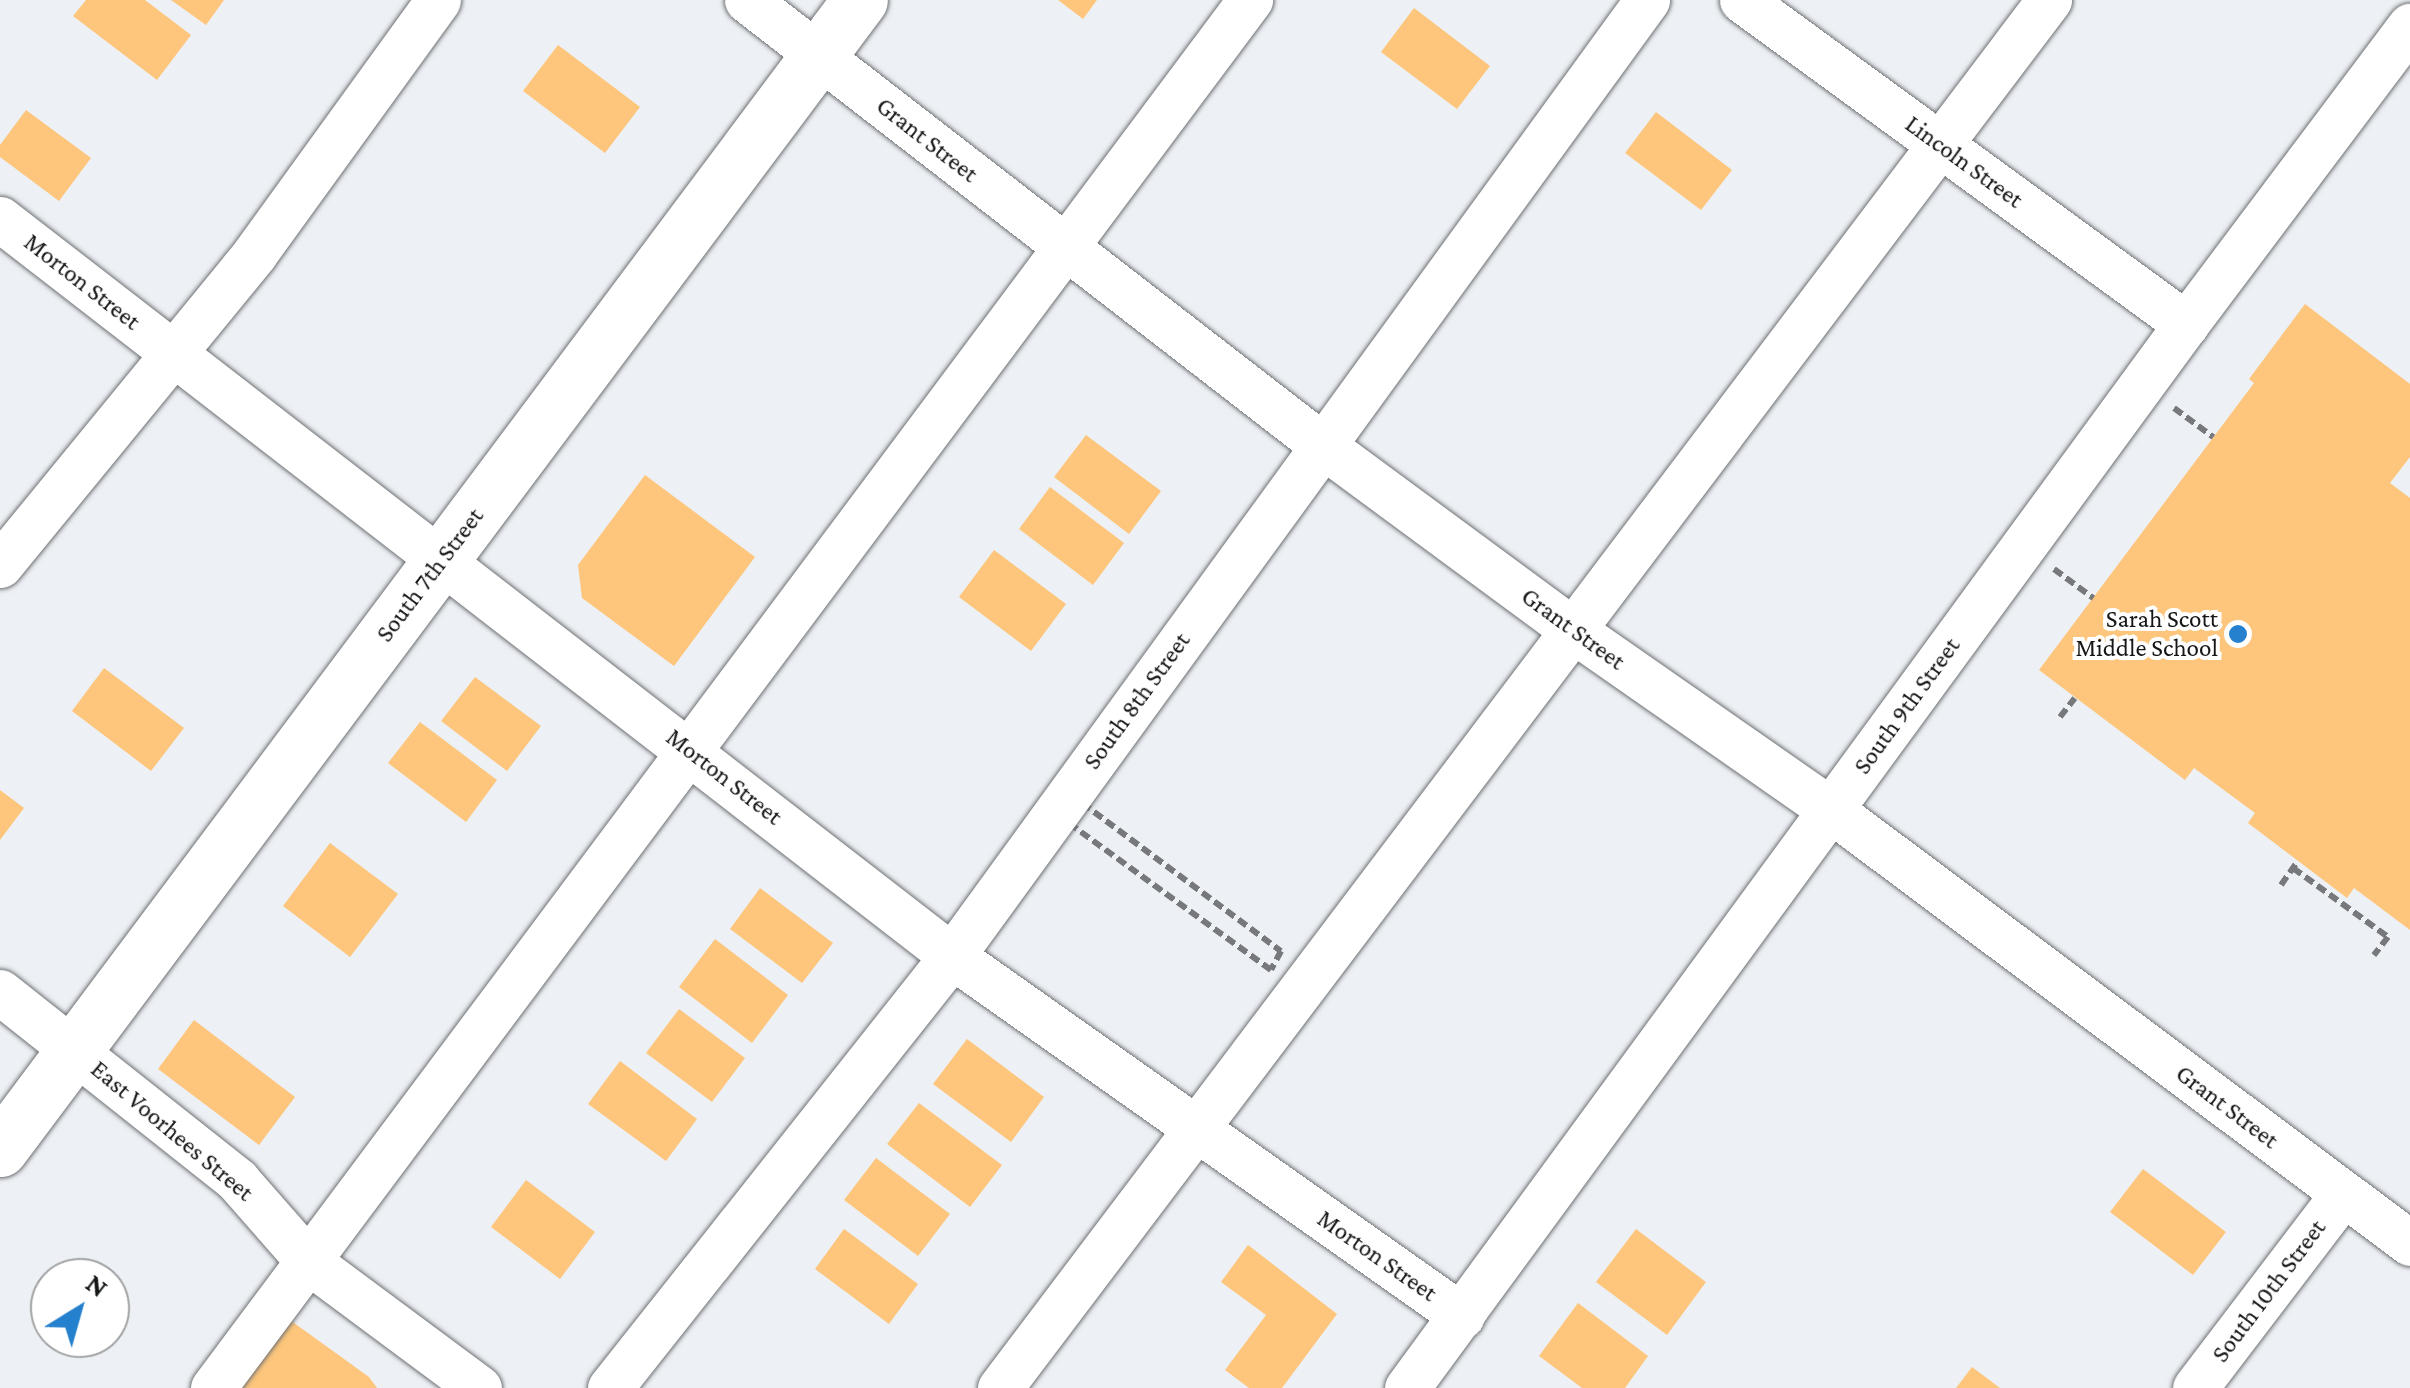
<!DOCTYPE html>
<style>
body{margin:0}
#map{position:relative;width:2410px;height:1388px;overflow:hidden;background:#edf0f4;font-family:"Crimson Pro",serif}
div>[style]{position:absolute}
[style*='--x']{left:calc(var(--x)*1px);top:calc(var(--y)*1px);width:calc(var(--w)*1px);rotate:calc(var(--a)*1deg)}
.building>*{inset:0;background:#fdc67c}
.path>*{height:6px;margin-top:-3px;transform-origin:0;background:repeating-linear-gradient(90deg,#77787b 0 10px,transparent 0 15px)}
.roads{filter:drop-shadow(0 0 2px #6e7174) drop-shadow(0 0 2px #6e7174)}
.minor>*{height:45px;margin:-22.5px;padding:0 22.5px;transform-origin:22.5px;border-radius:22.5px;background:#fff}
.major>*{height:55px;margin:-27.5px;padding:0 27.5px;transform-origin:27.5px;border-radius:27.5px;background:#fff}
.dots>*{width:28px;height:28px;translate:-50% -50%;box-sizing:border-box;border:5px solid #fff;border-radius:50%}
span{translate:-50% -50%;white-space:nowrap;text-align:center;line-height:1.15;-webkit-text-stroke:8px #fff;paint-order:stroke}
.street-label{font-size:25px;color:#151617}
.poi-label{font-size:25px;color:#151617}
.right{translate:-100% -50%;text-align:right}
.north{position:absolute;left:30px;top:1258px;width:100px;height:100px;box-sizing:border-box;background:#fff;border:2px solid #a1a2a2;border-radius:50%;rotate:37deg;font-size:28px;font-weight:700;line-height:40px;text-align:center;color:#151617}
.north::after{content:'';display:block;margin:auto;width:35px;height:45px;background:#2581ce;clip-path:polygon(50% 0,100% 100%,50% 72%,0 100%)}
</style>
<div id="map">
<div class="building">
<div style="clip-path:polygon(86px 0,145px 0,191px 35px,157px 80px,73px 16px)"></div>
<div style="clip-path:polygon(171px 0,224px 0,206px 25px)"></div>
<div style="clip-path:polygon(1058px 0,1097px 0,1083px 19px)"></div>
<div style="clip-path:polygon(1414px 8px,1490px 66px,1457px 109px,1381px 52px)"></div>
<div style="clip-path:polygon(558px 45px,640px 107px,605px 153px,523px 91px)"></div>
<div style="clip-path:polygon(26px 110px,91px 158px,59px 201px,0 157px,0 145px)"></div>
<div style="clip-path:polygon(1656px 112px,1732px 170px,1701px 210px,1625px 153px)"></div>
<div style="clip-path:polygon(2305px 304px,2410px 384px,2410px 457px,2390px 483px,2410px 498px,2410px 930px,2354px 888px,2347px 898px,2248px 823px,2255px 813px,2194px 768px,2185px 780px,2039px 670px,2254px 383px,2249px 379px)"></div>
<div style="clip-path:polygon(1086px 435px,1161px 491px,1129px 534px,1054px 477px)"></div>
<div style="clip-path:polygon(645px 475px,755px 557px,674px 666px,582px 598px,578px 565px)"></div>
<div style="clip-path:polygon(1050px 487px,1124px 543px,1093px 585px,1019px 529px)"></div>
<div style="clip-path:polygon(994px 550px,1066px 604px,1031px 651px,959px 597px)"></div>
<div style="clip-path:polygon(104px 668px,184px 728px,151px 771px,72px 711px)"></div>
<div style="clip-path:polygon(475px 677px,541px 726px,507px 771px,441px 721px)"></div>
<div style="clip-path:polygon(420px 722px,497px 780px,466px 822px,388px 763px)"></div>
<div style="clip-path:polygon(0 790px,24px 808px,0 840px)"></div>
<div style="clip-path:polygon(330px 843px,398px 894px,350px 957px,283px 906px)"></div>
<div style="clip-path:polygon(760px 888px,833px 943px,802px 983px,730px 929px)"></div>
<div style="clip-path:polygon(715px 939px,788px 995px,752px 1043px,679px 987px)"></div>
<div style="clip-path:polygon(679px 1009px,745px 1058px,712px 1102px,646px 1053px)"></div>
<div style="clip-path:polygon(194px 1020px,295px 1097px,259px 1145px,158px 1069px)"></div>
<div style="clip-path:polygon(967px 1039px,1044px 1097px,1011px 1142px,933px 1084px)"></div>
<div style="clip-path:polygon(620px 1061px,697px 1119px,666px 1161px,588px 1104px)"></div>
<div style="clip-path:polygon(919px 1103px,1002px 1165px,970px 1207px,887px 1144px)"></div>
<div style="clip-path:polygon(876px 1158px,950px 1214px,918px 1256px,844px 1200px)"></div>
<div style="clip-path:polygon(2143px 1169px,2226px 1232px,2193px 1275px,2110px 1212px)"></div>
<div style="clip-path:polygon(526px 1180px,595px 1232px,560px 1279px,491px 1227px)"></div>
<div style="clip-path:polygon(844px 1229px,918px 1284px,889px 1324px,815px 1269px)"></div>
<div style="clip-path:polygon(1636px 1229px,1706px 1282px,1667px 1335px,1596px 1282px)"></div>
<div style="clip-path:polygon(1248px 1245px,1337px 1314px,1282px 1388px,1249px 1388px,1225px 1370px,1266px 1315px,1221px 1282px)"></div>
<div style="clip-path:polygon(1578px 1303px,1648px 1356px,1625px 1388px,1582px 1388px,1539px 1356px)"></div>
<div style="clip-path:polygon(290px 1320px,369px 1377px,377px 1388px,241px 1388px)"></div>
<div style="clip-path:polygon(1972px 1367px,2000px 1388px,1956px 1388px)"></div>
</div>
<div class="path">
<div style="--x:2174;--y:408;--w:49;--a:36.6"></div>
<div style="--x:2054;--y:569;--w:49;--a:36.6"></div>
<div style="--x:2060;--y:717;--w:24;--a:-52"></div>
<div style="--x:1070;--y:794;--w:263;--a:36.7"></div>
<div style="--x:1281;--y:951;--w:21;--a:118"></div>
<div style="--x:1271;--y:970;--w:258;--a:-144"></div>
<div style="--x:1062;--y:818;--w:25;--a:-72"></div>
<div style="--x:2293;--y:868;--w:117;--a:36"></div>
<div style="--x:2388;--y:937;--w:23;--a:128"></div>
<div style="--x:2281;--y:885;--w:29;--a:-55"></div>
</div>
<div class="roads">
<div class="minor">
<div style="--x:747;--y:0;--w:727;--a:37.74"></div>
<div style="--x:1322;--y:445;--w:308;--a:36.4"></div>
<div style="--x:1570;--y:628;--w:318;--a:34.9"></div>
<div style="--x:1831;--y:810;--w:723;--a:36.79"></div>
<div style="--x:1742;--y:0;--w:550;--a:36.12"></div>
<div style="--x:0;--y:219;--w:1204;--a:37.75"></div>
<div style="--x:952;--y:956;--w:624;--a:35.22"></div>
<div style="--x:0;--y:565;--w:403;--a:-50.7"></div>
<div style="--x:255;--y:253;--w:312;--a:-54.1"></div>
<div style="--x:0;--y:992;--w:303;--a:38.4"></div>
<div style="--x:237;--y:1180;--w:108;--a:48.8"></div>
<div style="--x:308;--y:1261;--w:213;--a:36.6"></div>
<div style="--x:213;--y:1388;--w:1733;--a:-53.24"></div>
<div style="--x:610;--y:1388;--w:551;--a:-51.63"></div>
<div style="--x:952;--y:956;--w:1182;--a:-53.98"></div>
<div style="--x:1000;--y:1388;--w:1740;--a:-52.92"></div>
<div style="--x:1407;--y:1388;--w:1319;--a:-53.79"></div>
<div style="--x:2186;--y:324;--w:373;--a:-53.1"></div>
<div style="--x:2195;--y:1388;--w:244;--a:-52.7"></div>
</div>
<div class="major">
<div style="--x:0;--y:1149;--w:1435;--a:-53.19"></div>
</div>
</div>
<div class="dots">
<div style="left:2238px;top:634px;background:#2581ce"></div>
</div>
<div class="street-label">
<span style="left:927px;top:140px;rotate:38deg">Grant Street</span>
<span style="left:1964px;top:162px;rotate:36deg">Lincoln Street</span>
<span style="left:82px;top:282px;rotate:38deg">Morton Street</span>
<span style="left:430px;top:575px;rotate:-53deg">South 7th Street</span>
<span style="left:1573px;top:629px;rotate:36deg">Grant Street</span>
<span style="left:1137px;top:701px;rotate:-54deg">South 8th Street</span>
<span style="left:1907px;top:706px;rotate:-54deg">South 9th Street</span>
<span style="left:724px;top:777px;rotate:38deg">Morton Street</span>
<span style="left:2227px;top:1107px;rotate:37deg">Grant Street</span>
<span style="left:172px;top:1131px;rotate:40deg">East Voorhees Street</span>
<span style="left:1377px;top:1256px;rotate:35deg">Morton Street</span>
<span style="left:2269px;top:1291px;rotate:-53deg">South 10th Street</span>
</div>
<div class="poi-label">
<span class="right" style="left:2218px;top:634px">Sarah Scott<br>Middle School</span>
</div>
<div class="north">N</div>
</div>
